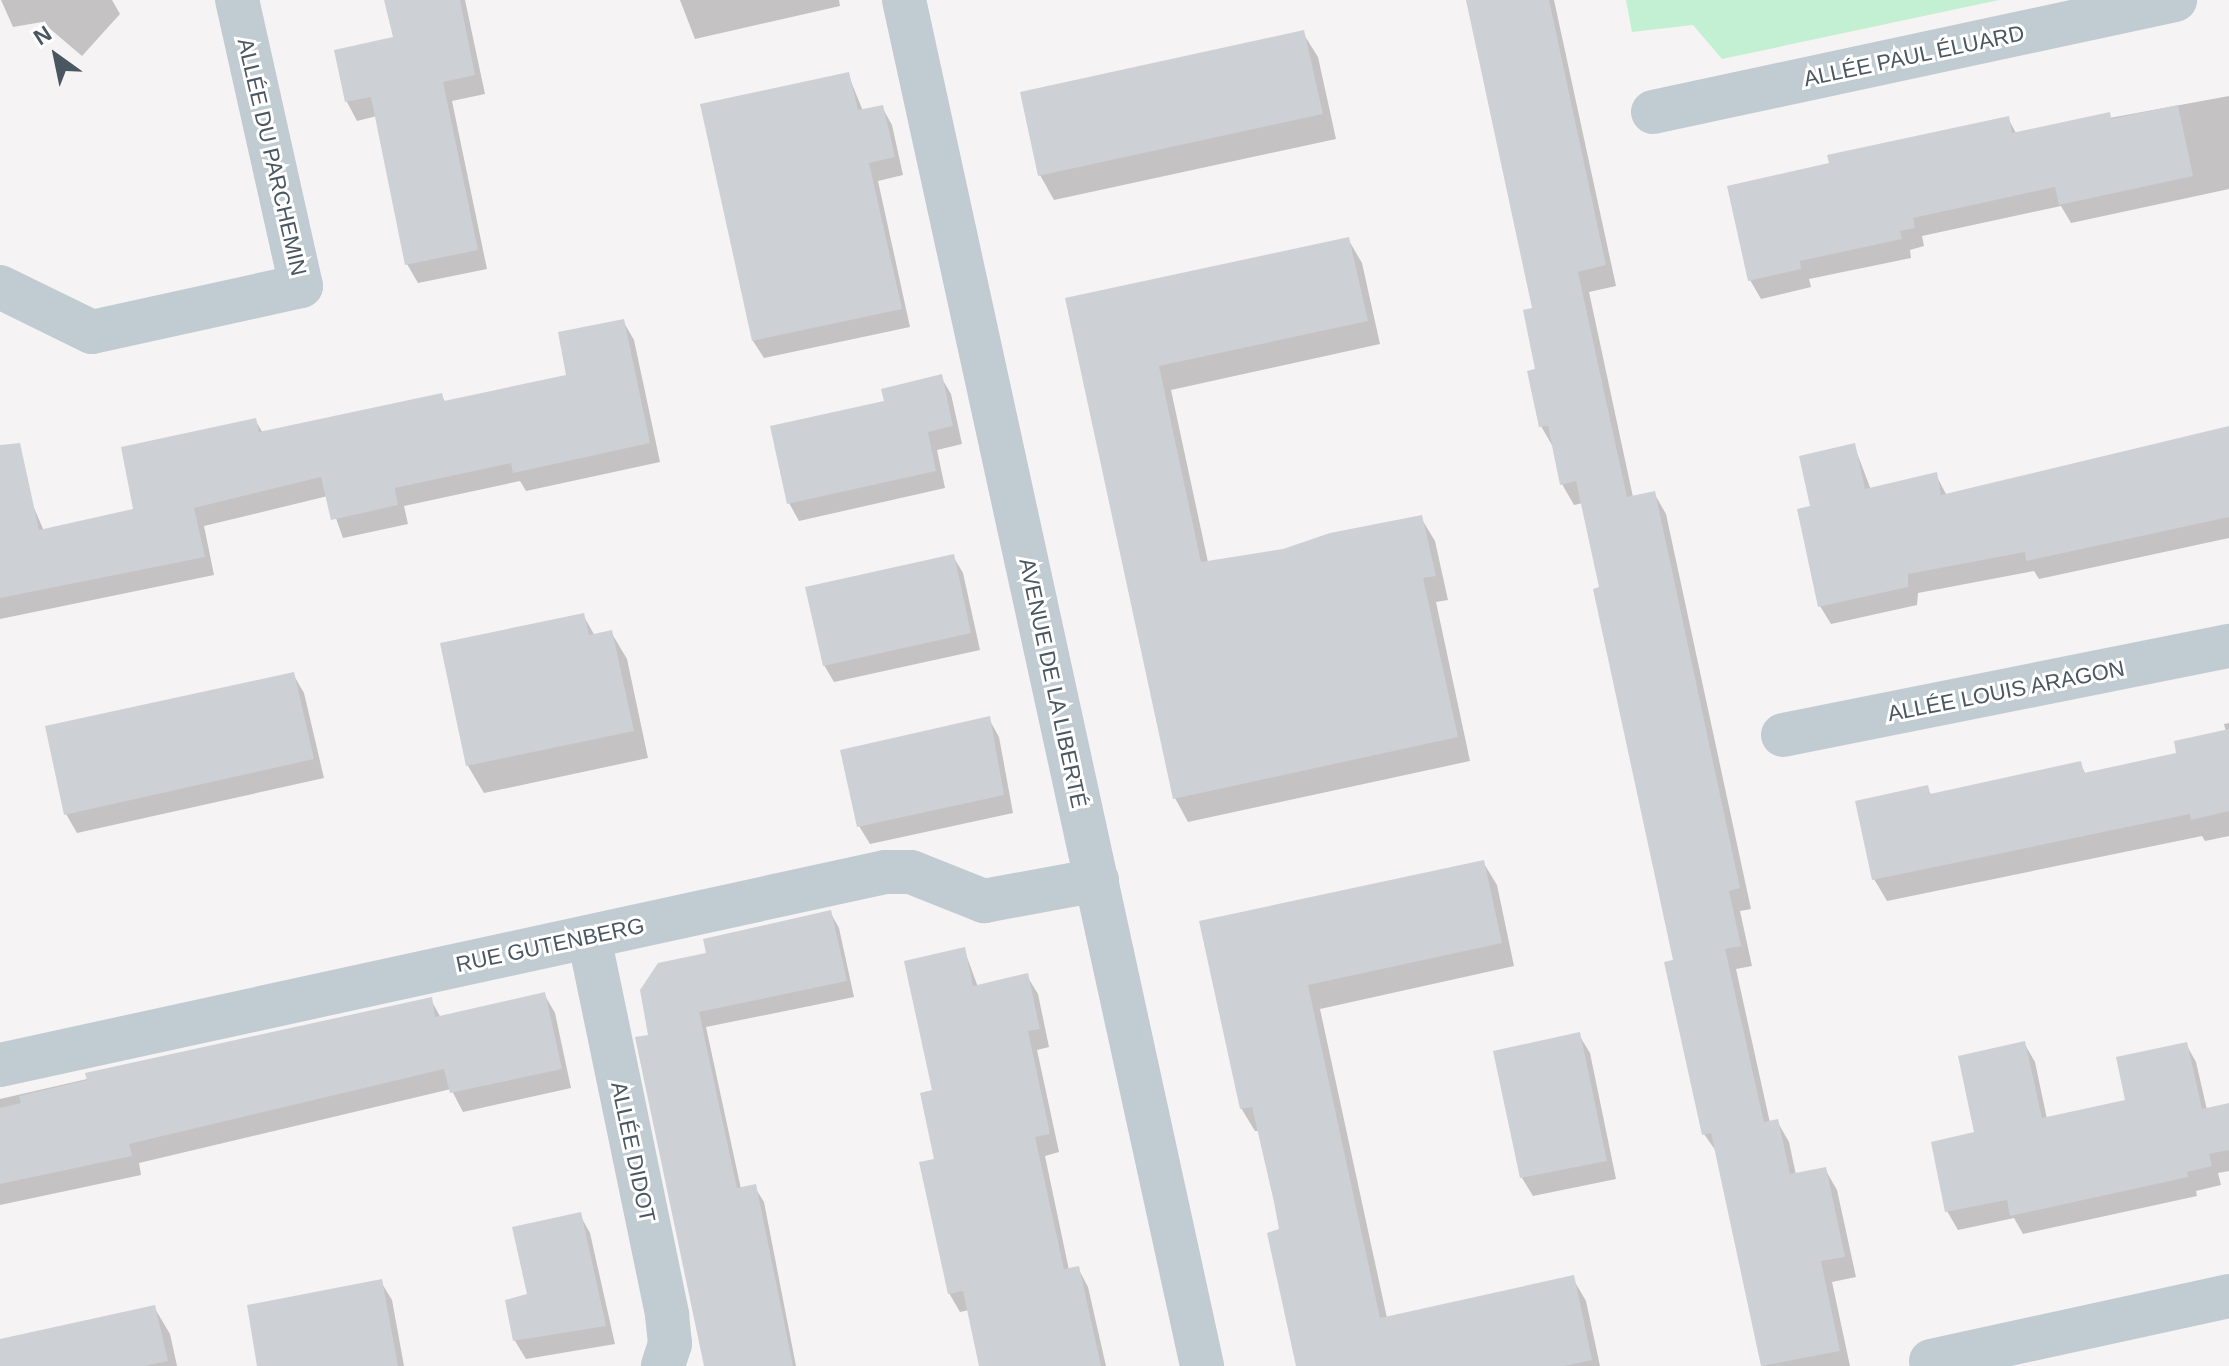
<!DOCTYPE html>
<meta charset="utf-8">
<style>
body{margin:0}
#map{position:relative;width:2229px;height:1366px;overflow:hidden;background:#f5f3f3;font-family:Helvetica,sans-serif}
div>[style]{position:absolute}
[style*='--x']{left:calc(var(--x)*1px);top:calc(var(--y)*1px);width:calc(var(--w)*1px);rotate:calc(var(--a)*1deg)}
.green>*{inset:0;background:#c3f0d3}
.shadow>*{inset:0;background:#0003}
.building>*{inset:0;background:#cdd0d5}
.minor>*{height:44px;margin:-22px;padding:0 22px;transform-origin:22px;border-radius:22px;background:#c1cbd2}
span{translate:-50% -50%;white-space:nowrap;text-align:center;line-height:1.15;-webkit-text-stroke:6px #fff;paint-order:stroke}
.street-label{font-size:22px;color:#4a5761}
.north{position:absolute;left:16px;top:16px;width:80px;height:80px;-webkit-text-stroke:6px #fff;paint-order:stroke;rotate:327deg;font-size:22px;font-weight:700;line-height:32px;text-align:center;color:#4a5761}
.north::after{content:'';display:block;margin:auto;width:28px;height:36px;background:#4a5761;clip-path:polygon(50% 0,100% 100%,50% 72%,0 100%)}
</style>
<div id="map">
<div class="green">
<div style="clip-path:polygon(1626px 0,1999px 0,1722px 59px,1693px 25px,1632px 32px)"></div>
</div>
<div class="shadow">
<div style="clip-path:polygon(1px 0,112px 0,120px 14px,82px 56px,42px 22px,13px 27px)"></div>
<div style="clip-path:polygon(388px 0,465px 0,485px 94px,452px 101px,487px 269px,418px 283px,407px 264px,377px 116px,357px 121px,347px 102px,337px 51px,396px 39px)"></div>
<div style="clip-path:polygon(680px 0,839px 0,840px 6px,695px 39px)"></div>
<div style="clip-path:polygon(1468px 0,1554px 0,1616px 286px,1589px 292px,1633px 497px,1654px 493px,1666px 514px,1751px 909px,1740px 911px,1752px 966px,1736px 969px,1770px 1123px,1777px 1121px,1789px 1142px,1796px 1175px,1825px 1169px,1837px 1190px,1856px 1277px,1832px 1282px,1850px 1366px,1763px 1366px,1718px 1154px,1704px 1134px,1676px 962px,1583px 503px,1574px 505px,1562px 484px,1553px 447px,1541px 426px,1535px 309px)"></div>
<div style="clip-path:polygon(1303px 33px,1318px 57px,1336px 139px,1054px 200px,1040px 175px)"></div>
<div style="clip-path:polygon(848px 74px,863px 111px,882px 107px,892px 125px,903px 175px,878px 181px,910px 327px,764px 358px,753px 341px)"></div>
<div style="clip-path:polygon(2229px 96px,2229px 189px,2071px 223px,2061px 206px,1922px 236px,1924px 246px,1910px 250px,1911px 258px,1809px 279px,1811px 287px,1761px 299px,1750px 280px,1831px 164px,2008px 118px,2017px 135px)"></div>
<div style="clip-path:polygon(1348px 239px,1362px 263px,1380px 344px,1171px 390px,1208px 562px,1284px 551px,1421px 518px,1435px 541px,1448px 600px,1436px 602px,1470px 761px,1188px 822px,1175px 798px,1067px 300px)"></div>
<div style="clip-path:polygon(623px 321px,634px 340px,660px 462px,526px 491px,520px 481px,404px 506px,408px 524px,343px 538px,328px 496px,204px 526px,214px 575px,0 619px,0 508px,31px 501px,44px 531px,135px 510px,255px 420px,263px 433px,441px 395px,446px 403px,569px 376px)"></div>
<div style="clip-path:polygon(941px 377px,951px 394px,962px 444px,937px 450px,945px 488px,799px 521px,789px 503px,886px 403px)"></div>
<div style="clip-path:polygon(2229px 428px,2229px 538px,2039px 579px,2034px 571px,1918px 593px,1917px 605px,1831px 624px,1820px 606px,1812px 508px,1854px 445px,1871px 490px,1936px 475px,1947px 496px)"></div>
<div style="clip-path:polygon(953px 556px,963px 573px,980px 650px,834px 682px,824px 665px)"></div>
<div style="clip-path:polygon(583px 615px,595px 636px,611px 632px,627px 659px,648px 758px,484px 793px,468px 766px,442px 645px)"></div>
<div style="clip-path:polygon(293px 674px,304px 693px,324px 778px,77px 833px,66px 814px)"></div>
<div style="clip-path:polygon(989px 719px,999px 737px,1013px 813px,870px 844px,859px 826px)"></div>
<div style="clip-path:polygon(2229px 723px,2229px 836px,2205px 841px,2202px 836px,1887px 901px,1874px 879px,1927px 788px,1932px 796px,2080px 763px,2086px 775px,2179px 754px,2226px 732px,2224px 724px)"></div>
<div style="clip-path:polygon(1483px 862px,1497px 885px,1514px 966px,1320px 1009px,1387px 1318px,1572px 1277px,1586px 1301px,1600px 1366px,1298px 1366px,1281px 1231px,1260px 1131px,1255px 1131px,1241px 1108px,1202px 923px)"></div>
<div style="clip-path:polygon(830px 912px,839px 928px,854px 997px,706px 1027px,741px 1189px,754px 1186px,764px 1202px,796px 1366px,707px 1366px,651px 1036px,708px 954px)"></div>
<div style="clip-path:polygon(964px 949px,978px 987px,1027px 976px,1038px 994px,1049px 1047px,1037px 1050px,1059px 1152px,1045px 1156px,1069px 1270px,1078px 1268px,1088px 1287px,1106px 1366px,985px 1366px,969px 1310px,960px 1312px,949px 1293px,934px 1092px)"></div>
<div style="clip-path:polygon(544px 994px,555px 1013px,571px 1088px,463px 1112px,451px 1089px,139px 1163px,141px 1175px,0 1205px,0 1099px,431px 1000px,441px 1018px)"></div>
<div style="clip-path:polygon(1579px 1035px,1590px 1053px,1616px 1179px,1533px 1196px,1522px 1178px,1496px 1052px)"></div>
<div style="clip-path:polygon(2024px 1043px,2035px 1062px,2047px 1119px,2128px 1102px,2186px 1044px,2196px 1062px,2207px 1110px,2229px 1105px,2229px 1171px,2218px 1173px,2221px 1185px,2196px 1191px,2197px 1196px,2023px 1234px,2014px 1218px,1958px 1230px,1947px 1211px,1976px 1134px)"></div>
<div style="clip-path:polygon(580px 1215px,590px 1233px,615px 1344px,526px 1359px,515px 1341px,508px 1301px,529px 1296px)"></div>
<div style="clip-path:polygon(381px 1282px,392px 1300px,404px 1366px,259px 1366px)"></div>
<div style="clip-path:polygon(154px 1307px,170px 1334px,177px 1366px,55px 1366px)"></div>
</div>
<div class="building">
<div style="clip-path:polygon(384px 0,460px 0,475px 75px,443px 82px,478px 250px,405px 265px,371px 97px,345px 102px,334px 50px,393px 37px)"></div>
<div style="clip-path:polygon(1466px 0,1549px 0,1606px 265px,1578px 272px,1627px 497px,1655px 491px,1740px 888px,1729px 891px,1741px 946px,1725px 949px,1764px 1122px,1778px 1119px,1790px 1174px,1826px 1167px,1845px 1257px,1821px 1261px,1840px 1351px,1761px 1366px,1711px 1133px,1702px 1135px,1664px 962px,1673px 960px,1593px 589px,1599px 587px,1576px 481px,1560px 485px,1548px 426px,1539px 427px,1527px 371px,1535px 369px,1523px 310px,1532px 308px)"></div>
<div style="clip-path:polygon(1304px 30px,1323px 114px,1038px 176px,1020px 92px)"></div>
<div style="clip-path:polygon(849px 72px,858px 110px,883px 105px,895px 157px,869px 163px,902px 309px,752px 341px,700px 104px)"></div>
<div style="clip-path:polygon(2178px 105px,2193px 176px,2059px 205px,2055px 187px,1913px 218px,1915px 228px,1900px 231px,1902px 239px,1800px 261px,1801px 269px,1748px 281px,1727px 186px,1829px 163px,1827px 155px,2009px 116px,2012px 133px,2110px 112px,2111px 119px)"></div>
<div style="clip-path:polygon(1349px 237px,1368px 321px,1159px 366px,1201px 562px,1283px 549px,1330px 533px,1422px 515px,1436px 576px,1423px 578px,1458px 737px,1173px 799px,1065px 298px)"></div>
<div style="clip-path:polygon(624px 319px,650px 443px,513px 473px,511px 463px,395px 488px,398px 505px,331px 520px,321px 477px,194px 508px,205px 557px,0 598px,0 445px,20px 443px,39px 530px,133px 509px,121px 447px,256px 418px,259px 432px,442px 393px,444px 401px,566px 375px,558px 332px)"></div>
<div style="clip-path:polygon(942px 374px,953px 426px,928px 432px,936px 471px,787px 504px,770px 426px,884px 401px,881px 389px)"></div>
<div style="clip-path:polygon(2229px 426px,2229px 517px,2026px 561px,2025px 552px,1908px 574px,1908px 587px,1818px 607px,1797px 509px,1810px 506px,1799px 456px,1855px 443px,1865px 489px,1937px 472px,1941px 495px)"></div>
<div style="clip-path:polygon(954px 554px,971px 633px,823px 666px,805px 587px)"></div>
<div style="clip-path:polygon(584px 613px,589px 635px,612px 630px,634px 731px,466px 766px,440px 643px)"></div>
<div style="clip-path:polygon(294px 672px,314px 759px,64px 815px,45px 726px)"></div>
<div style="clip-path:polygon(990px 716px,1004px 795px,857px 827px,840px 750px)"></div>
<div style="clip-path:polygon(2229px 729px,2229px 811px,2191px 820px,2190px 814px,1872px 880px,1855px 801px,1928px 785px,1930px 794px,2081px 761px,2084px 773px,2176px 753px,2174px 741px)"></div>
<div style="clip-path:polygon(1484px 860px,1502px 943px,1308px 985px,1380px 1318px,1574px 1275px,1592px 1360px,1564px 1366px,1296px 1366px,1267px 1233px,1279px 1229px,1274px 1202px,1252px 1107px,1240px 1109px,1199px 921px)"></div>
<div style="clip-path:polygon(831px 910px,847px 981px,699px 1012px,737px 1188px,756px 1184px,793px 1366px,704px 1366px,635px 1037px,648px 1035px,640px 990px,658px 963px,706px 953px,703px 939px)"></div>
<div style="clip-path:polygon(965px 947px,973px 986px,1028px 973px,1040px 1029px,1028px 1031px,1050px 1134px,1035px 1137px,1064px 1269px,1079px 1266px,1101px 1366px,979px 1366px,963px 1291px,948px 1294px,919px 1162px,934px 1159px,920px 1093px,932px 1090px,904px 961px)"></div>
<div style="clip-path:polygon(545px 992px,562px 1069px,450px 1093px,444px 1069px,129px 1144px,132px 1156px,0 1184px,0 1108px,21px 1103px,19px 1096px,87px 1080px,85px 1073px,432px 997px,435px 1017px)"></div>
<div style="clip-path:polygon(1580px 1032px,1607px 1161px,1520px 1178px,1493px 1051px)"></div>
<div style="clip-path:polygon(2025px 1041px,2042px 1118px,2125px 1100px,2116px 1057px,2187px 1042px,2202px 1109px,2229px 1103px,2229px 1150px,2209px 1154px,2212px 1166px,2187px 1172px,2188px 1177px,2010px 1216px,2007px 1200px,1945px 1212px,1931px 1142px,1974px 1132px,1958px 1056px)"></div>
<div style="clip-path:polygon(581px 1212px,606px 1326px,513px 1341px,505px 1300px,527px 1294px,512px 1227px)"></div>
<div style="clip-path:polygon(382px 1279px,398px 1366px,257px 1366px,247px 1305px)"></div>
<div style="clip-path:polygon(155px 1305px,168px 1361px,144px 1366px,0 1366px,0 1339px)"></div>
</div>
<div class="minor">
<div style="--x:904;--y:0;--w:1398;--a:77.69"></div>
<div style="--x:1653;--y:112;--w:534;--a:-12.11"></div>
<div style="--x:0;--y:287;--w:102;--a:26.1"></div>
<div style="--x:92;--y:332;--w:214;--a:-12.4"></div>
<div style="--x:301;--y:286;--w:293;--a:-102.6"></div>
<div style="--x:1783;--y:735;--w:455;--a:-11.3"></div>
<div style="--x:589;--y:937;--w:386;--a:78.3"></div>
<div style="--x:667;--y:1315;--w:29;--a:84"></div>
<div style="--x:670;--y:1344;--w:23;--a:108"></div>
<div style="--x:0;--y:1065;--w:906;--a:-12.3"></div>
<div style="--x:885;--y:872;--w:26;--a:0"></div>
<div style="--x:911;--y:872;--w:79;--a:21.7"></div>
<div style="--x:984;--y:901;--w:115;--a:-10.5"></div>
<div style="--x:1931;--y:1361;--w:305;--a:-12.3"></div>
</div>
<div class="street-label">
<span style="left:1914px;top:56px;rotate:-12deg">ALLÉE PAUL ÉLUARD</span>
<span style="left:272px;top:157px;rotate:77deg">ALLÉE DU PARCHEMIN</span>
<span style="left:1053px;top:683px;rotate:78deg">AVENUE DE LA LIBERTÉ</span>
<span style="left:2006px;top:691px;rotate:-11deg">ALLÉE LOUIS ARAGON</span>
<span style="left:550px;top:945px;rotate:-12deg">RUE GUTENBERG</span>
<span style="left:633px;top:1152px;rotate:78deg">ALLÉE DIDOT</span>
</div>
<div class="north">N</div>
</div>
